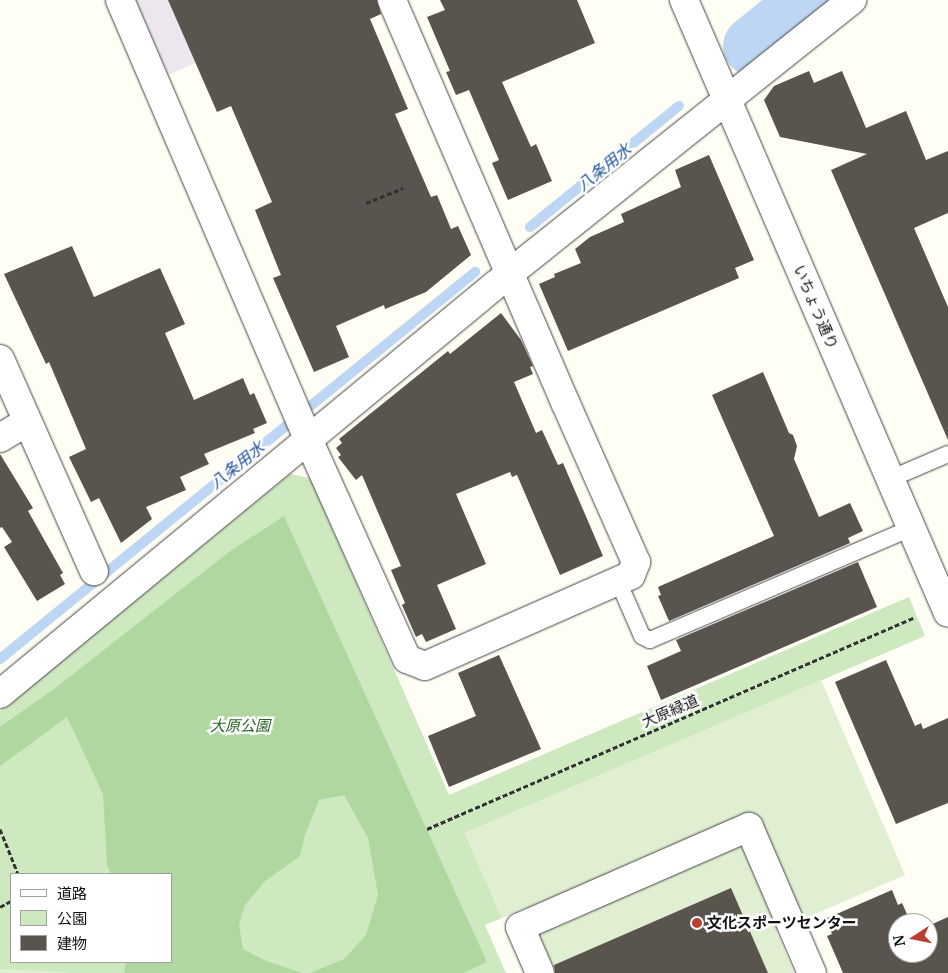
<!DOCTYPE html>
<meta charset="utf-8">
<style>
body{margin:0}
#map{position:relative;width:948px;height:973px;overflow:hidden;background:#fefef5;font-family:Merriweather,"Noto Sans JP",serif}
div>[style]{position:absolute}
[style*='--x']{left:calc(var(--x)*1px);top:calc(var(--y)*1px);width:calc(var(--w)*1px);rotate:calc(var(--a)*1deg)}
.industrial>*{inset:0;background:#eee6ee}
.green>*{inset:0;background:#cee8c0}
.forest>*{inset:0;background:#b0d7a0}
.pitch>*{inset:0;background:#e0efd1}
.stream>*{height:10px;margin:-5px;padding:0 5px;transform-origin:5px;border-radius:5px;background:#bdd6f3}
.river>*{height:60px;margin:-30px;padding:0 30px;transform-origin:30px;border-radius:30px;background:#bdd6f3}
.building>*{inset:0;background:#59544d}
.path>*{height:3px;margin-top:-1.5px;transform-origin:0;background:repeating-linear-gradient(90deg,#333 0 5px,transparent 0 7.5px)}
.roads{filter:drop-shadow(0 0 1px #444) drop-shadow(0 0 1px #444)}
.service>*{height:16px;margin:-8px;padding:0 8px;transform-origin:8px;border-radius:8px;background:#fff}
.minor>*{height:28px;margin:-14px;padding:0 14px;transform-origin:14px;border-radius:14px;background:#fff}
.tertiary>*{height:28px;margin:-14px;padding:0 14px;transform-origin:14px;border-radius:14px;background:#fff}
.dots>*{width:14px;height:14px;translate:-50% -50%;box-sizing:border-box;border:2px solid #fff;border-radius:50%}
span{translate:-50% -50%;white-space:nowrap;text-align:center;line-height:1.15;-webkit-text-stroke:5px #fff;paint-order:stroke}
.street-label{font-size:15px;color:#111}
.park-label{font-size:15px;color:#276524;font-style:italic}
.poi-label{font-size:15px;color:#111;font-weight:700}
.left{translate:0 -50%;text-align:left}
.water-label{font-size:16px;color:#21539c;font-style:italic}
.legend{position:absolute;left:10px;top:873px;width:162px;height:90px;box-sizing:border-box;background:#fff;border:1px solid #a0a0a0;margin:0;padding:6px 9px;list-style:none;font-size:15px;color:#111}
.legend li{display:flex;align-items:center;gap:10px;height:25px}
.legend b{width:25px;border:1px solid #a0a0a0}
.north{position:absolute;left:888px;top:913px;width:50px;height:50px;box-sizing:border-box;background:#fff;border:1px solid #a0a0a0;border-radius:50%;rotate:259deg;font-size:14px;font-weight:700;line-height:20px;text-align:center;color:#111}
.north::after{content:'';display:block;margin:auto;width:18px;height:22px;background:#b93f31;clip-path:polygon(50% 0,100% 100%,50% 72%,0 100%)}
</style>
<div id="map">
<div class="industrial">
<div style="clip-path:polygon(135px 0,341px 0,168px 75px)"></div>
</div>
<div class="green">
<div style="clip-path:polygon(evenodd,290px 474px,310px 478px,449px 795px,909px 597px,925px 636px,465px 833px,502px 918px,485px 925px,506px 973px,0 973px,0 711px,290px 474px,11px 874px,171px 874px,171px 962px,11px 962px,11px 874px)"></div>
</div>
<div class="forest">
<div style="clip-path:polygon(284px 516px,487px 962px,463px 973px,310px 973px,344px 959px,366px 935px,378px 895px,368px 838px,344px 795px,319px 800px,305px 835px,300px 856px,265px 881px,245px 905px,239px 925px,243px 949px,266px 961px,302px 973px,124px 973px,126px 962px,171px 962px,171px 874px,111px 874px,107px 865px,103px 794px,67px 717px,0 766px,0 727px,54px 689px,229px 552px)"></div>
</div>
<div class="pitch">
<div style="clip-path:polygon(821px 680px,905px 875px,776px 931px,794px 973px,555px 973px,527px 907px,502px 918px,465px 833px)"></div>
<div style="clip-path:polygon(0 969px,65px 972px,69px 973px,0 973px)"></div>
</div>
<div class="stream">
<div style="--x:530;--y:227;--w:192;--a:-39.1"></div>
<div style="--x:0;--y:659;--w:613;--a:-39.17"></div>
</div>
<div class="river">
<div style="--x:753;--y:46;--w:73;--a:-38.9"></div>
</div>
<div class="building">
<div style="clip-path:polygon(168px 0,377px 0,381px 14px,370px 19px,408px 109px,395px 114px,431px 197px,437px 195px,451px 229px,458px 226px,471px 255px,426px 292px,385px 309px,384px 305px,336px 326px,349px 357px,314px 372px,273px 278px,281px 275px,255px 210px,272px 202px,231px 106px,217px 112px)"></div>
<div style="clip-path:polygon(440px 0,577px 0,595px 43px,502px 82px,531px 147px,536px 144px,552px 181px,508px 200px,492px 163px,499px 160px,469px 90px,456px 95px,446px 72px,450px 71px,427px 17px,445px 10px)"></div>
<div style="clip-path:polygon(809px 71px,814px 83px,842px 71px,866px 128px,906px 111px,926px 160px,948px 151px,948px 213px,914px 228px,948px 307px,948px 440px,831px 170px,867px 154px,780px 137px,764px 100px,774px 86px)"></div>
<div style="clip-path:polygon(709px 155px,754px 260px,735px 268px,739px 278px,568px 351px,539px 284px,555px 277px,554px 274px,581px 263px,575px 249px,590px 237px,624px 222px,621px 214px,681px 187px,675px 170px)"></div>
<div style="clip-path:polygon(72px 246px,94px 297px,160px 268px,185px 324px,165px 333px,194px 400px,243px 378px,250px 395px,254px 393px,267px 423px,253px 429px,255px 433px,204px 454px,209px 464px,180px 477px,186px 490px,146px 507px,152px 519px,121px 543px,99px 498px,91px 502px,69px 457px,86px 449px,49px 362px,46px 364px,4px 274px)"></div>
<div style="clip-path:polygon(501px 313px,521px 340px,533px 366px,530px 367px,533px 374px,514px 382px,536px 433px,542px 430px,558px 465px,563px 463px,603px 556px,560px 575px,517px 475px,512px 477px,510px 472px,456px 494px,486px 564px,437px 585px,456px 629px,426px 642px,422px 634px,416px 637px,402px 605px,405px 603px,391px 570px,401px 566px,362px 475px,356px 480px,338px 457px,341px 455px,336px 448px,342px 443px,339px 439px,448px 351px,450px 354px)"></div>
<div style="clip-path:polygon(763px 372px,789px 433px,793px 435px,797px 446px,794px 459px,819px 517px,850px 503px,863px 531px,848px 538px,850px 543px,669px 621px,658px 596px,661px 595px,658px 587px,774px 536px,712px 395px)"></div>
<div style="clip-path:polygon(0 454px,33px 508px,28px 511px,63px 573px,60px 575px,65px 584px,37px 601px,4px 547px,12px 542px,2px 527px,0 528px)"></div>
<div style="clip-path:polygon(858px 562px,877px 607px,661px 700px,647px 666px,681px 651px,676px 640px)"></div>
<div style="clip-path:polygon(499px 655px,541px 749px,449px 787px,428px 736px,476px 716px,458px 673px)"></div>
<div style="clip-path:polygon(886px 660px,915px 726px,921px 723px,923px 729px,948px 718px,948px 803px,896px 824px,835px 682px)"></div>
<div style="clip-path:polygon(731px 888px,768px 973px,555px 973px,554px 965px)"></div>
<div style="clip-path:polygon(892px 890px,898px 905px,902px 903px,911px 923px,898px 923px,898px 953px,928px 953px,928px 926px,948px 917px,948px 973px,843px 973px,827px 936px,832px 934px,825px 919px)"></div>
</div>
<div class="path">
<div style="--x:366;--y:203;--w:40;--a:-22"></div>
<div style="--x:0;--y:829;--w:48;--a:68.2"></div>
<div style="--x:427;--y:829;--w:532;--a:-23.48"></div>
<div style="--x:0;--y:907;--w:13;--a:-29"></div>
</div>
<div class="roads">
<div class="service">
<div style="--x:890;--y:479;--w:63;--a:-23.3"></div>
<div style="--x:618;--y:581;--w:60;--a:66.4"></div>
<div style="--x:642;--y:636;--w:9;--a:27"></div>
<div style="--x:650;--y:640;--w:284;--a:-23.2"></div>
</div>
<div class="minor">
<div style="--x:120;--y:0;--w:478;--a:66.8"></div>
<div style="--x:308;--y:439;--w:241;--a:65.8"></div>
<div style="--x:407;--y:659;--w:19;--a:21"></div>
<div style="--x:425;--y:666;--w:225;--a:-23.8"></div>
<div style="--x:631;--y:575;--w:14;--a:-69"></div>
<div style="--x:636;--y:562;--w:175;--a:-113.9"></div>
<div style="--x:565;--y:402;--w:438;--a:-113.3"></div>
<div style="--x:0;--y:359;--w:232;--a:66.1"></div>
<div style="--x:0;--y:438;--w:31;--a:-31"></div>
<div style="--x:0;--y:694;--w:661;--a:-39.54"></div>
<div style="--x:510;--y:273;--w:438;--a:-38.6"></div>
<div style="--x:540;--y:973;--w:50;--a:-113.5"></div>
<div style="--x:520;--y:927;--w:250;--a:-23.6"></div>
<div style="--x:749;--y:827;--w:159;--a:66.7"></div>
</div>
<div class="tertiary">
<div style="--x:684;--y:0;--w:667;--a:66.7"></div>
</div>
</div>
<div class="dots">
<div style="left:697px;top:923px;background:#b93f31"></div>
</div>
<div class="street-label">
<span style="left:816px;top:307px;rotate:67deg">いちょう通り</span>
<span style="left:670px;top:711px;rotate:-23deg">大原緑道</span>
</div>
<div class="park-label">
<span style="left:240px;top:726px">大原公園</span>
</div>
<div class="poi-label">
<span class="left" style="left:707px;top:923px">文化スポーツセンター</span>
</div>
<div class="water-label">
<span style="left:604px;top:167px;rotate:-39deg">八条用水</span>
<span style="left:237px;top:465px;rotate:-39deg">八条用水</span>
</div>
<ul class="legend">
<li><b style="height:6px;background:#fff"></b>道路</li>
<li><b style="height:14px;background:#cee8c0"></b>公園</li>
<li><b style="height:14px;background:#59544d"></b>建物</li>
</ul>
<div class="north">N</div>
</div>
